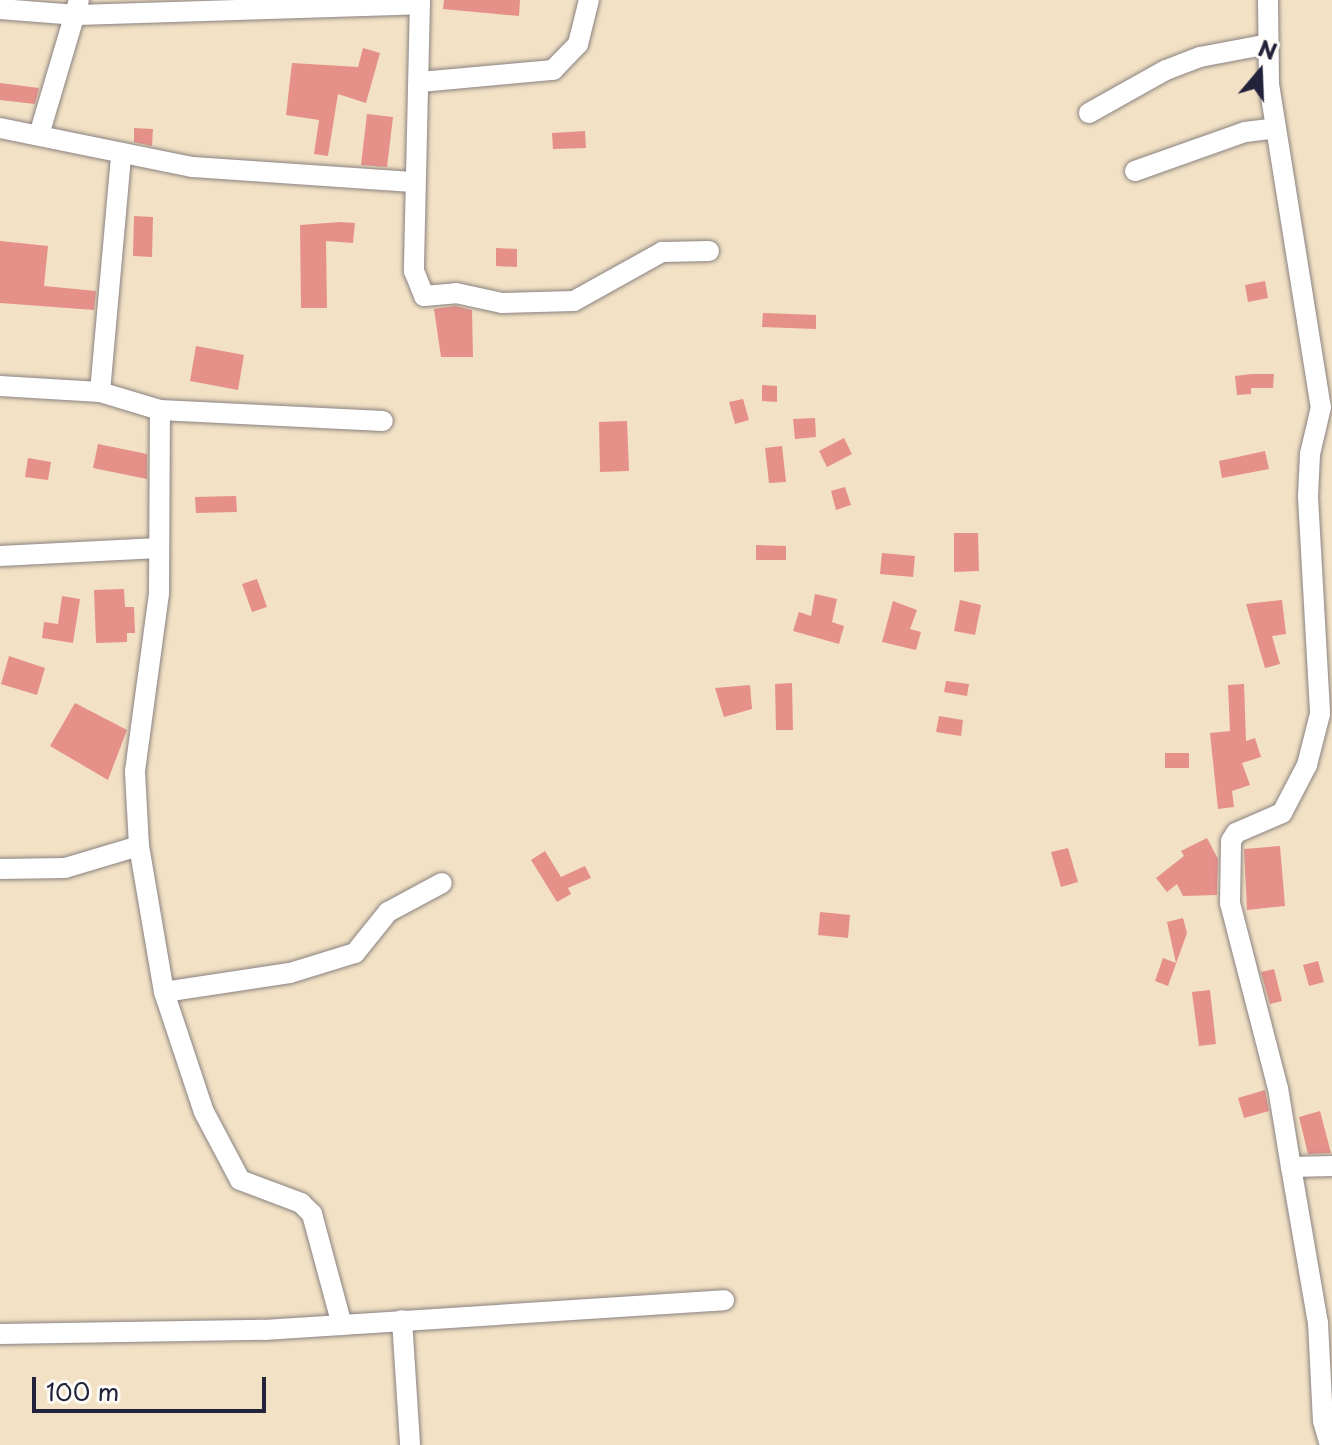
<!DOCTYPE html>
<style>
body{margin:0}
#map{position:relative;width:1332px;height:1445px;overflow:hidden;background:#f2e1c4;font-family:"Playpen Sans",sans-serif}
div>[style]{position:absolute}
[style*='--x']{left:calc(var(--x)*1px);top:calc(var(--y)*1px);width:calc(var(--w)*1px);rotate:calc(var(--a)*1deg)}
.building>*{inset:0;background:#e6908a}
.roads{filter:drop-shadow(0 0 2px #8a8280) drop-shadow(0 0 2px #8a8280)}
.minor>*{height:20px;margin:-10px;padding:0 10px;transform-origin:10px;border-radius:10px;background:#fff}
span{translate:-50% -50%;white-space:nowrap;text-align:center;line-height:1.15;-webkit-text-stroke:6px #fdfcf7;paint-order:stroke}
.north{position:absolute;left:1220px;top:32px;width:80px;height:80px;-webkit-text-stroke:6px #fdfcf7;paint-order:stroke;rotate:19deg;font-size:22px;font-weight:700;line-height:32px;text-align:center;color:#22223b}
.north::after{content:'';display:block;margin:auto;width:28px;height:36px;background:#22223b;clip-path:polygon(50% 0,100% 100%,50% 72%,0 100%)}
.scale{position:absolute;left:32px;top:1377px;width:234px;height:36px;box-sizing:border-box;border:4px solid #22223b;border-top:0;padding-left:10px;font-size:24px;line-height:28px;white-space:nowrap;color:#22223b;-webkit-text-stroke:6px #fdfcf7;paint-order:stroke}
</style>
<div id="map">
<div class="building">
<div style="clip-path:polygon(444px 0,520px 0,519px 16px,443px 9px)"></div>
<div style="clip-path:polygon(363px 48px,380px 53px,366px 103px,338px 94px,328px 156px,314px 154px,319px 120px,286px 115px,292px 63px,358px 67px)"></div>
<div style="clip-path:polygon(0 83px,39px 88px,35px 104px,0 100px)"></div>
<div style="clip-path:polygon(367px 114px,393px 117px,387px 167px,361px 165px)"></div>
<div style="clip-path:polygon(134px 128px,153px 129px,152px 146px,134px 142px)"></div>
<div style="clip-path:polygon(585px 131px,586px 148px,553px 149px,552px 133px)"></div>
<div style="clip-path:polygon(134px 216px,153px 217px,152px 257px,133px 256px)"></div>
<div style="clip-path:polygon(340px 222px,355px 223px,353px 243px,326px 241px,327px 308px,301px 308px,300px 225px)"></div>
<div style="clip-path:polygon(0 241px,48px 246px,44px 286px,96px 291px,94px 310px,0 303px)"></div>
<div style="clip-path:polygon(496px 248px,517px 249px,517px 267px,496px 266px)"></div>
<div style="clip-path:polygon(1265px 281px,1268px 298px,1248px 302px,1245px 285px)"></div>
<div style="clip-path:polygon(455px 306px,472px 310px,473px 357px,441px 357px,434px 309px)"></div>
<div style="clip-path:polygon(763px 313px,816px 315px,816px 329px,762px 327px)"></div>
<div style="clip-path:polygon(196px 346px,244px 355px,238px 390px,190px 381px)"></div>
<div style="clip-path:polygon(1251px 374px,1274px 374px,1273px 388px,1251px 388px,1251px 394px,1237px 395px,1235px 376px)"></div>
<div style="clip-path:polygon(762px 385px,777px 386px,777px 402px,762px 401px)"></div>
<div style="clip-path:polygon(743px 399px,749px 420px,735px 424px,729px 402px)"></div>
<div style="clip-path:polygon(815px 418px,816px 437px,795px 439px,793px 419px)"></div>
<div style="clip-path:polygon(627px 421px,629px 471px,600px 472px,599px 422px)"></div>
<div style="clip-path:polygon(844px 438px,852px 454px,827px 467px,819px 451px)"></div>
<div style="clip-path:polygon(98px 444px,147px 454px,147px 479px,93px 468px)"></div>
<div style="clip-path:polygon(782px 446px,786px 482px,769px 483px,765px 448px)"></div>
<div style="clip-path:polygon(1265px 451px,1269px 469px,1222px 478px,1219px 461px)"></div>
<div style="clip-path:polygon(28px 458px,51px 462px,48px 480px,25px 477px)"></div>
<div style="clip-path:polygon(845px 487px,851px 505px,836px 510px,831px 491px)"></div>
<div style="clip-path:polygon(236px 496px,237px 512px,196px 513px,195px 497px)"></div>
<div style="clip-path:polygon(954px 533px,978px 533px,979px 571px,954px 572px)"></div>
<div style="clip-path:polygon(756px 545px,786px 546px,786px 560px,756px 560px)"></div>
<div style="clip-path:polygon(882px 553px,915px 556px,913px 577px,880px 574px)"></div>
<div style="clip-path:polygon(257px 579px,267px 607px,252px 612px,242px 584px)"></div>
<div style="clip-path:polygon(124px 589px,125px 607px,134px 607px,135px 633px,127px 633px,127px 642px,96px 643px,94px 590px)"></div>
<div style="clip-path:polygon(815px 594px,837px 599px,832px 622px,844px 626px,839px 644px,793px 631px,799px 612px,811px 616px)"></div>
<div style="clip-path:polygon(62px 596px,80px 599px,73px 643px,42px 638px,44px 622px,58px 624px)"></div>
<div style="clip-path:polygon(960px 600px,981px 605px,975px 635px,954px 631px)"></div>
<div style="clip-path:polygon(1282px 600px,1286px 634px,1272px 636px,1280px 664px,1265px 668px,1246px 604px)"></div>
<div style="clip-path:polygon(893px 601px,917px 610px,910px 629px,921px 632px,916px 650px,882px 642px)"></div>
<div style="clip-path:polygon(9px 656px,45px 668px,37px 695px,1px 684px)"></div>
<div style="clip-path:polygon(946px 681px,969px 684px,967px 696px,944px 692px)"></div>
<div style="clip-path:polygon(792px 683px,793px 730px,776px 730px,775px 684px)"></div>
<div style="clip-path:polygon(1244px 684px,1246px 741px,1255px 738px,1261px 757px,1242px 763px,1250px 785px,1232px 791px,1234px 807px,1218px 809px,1210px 733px,1230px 731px,1228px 685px)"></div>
<div style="clip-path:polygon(750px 685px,752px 709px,724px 717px,715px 688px)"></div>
<div style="clip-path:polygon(75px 703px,127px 730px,108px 780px,50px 746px)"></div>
<div style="clip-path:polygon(939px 716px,963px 720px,961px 736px,936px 732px)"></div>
<div style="clip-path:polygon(1165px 753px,1189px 753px,1189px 768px,1165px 768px)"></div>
<div style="clip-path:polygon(1207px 838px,1218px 859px,1217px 895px,1183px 896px,1177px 884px,1167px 892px,1156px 878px,1184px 856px,1181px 851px)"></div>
<div style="clip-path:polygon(1280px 846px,1285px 906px,1247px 910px,1244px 849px)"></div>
<div style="clip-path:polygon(1068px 848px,1078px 882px,1061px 887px,1051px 852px)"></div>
<div style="clip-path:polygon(545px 851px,561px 877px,585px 866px,591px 878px,568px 888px,571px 894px,557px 902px,531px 860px)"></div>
<div style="clip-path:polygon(820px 912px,850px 915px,848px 938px,818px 935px)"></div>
<div style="clip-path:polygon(1183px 918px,1187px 933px,1168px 986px,1155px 981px,1163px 958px,1176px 963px,1167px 922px)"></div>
<div style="clip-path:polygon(1318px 961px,1324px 982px,1309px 986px,1303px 965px)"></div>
<div style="clip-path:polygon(1274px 969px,1282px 1001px,1270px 1004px,1261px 972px)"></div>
<div style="clip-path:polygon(1210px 990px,1216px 1044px,1199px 1046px,1192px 992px)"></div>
<div style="clip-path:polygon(1265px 1090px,1269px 1111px,1244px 1118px,1238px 1098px)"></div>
<div style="clip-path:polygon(1320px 1111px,1331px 1153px,1308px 1154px,1299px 1117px)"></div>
</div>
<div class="roads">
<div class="minor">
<div style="--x:420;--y:0;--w:271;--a:91.3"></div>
<div style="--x:414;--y:271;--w:27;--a:68"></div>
<div style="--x:424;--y:296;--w:32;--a:-5"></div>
<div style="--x:456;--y:293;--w:47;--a:12.3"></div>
<div style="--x:502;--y:303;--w:72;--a:-1.6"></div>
<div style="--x:574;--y:301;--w:101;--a:-29.1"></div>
<div style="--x:662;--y:252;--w:47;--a:-1.2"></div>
<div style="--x:1268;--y:0;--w:84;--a:89.3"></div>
<div style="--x:1269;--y:84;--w:327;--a:80.9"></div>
<div style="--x:1321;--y:407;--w:48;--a:103.2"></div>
<div style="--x:1310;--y:454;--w:43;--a:92.7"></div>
<div style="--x:1308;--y:497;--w:217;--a:86.8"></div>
<div style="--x:1320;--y:714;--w:53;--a:104.3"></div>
<div style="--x:1307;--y:765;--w:54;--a:117.5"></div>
<div style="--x:1282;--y:813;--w:50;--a:156.5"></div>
<div style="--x:1236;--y:833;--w:9;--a:122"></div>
<div style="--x:1231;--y:841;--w:62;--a:90.9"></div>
<div style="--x:1230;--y:903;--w:191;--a:75.5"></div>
<div style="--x:1278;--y:1088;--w:80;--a:80.7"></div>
<div style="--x:1291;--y:1167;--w:41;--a:-1.4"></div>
<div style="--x:0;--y:9;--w:77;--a:4.5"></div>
<div style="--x:77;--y:15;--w:343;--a:-1.8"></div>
<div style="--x:420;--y:82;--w:134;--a:-5.2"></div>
<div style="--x:553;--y:70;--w:36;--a:-46"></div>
<div style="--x:578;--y:44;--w:45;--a:-76"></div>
<div style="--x:1089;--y:113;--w:88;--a:-29.2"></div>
<div style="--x:1166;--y:70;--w:36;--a:-21"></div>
<div style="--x:1200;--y:57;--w:70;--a:-10.7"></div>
<div style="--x:0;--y:128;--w:196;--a:11.5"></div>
<div style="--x:192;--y:167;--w:222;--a:3.9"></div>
<div style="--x:39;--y:135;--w:141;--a:-73.5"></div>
<div style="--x:1135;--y:171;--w:117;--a:-19.5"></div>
<div style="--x:1245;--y:132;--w:31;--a:-7"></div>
<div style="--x:0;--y:386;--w:100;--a:3.4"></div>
<div style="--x:100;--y:392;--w:63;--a:16.7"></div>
<div style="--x:160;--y:410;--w:223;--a:2.8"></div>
<div style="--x:100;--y:392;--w:238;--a:-84.9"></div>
<div style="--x:0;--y:556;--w:159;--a:-2.9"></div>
<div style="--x:139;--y:846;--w:148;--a:80.3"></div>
<div style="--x:164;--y:992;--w:126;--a:71.6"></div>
<div style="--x:204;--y:1112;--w:77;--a:62.1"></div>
<div style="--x:240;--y:1180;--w:65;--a:20.7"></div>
<div style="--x:301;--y:1203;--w:16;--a:45"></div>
<div style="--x:312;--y:1214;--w:115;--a:74.9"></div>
<div style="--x:0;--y:869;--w:65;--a:-0.9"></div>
<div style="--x:65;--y:868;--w:77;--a:-16.6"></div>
<div style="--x:139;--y:846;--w:75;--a:-93.1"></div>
<div style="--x:135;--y:771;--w:180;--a:-82.3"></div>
<div style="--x:159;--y:593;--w:183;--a:-89.7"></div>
<div style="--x:164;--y:992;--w:127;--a:-8.6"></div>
<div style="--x:290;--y:973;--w:68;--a:-17.1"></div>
<div style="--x:355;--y:953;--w:53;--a:-51.2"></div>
<div style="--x:388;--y:912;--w:61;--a:-28.2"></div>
<div style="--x:1291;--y:1167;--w:158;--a:80.2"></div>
<div style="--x:1318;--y:1323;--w:98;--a:87.1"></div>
<div style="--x:1323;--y:1421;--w:25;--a:74"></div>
<div style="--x:402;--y:1320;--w:125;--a:86.3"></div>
<div style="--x:0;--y:1334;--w:264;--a:-0.9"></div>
<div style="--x:264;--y:1330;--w:461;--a:-3.7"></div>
</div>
</div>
<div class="north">N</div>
<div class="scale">100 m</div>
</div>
